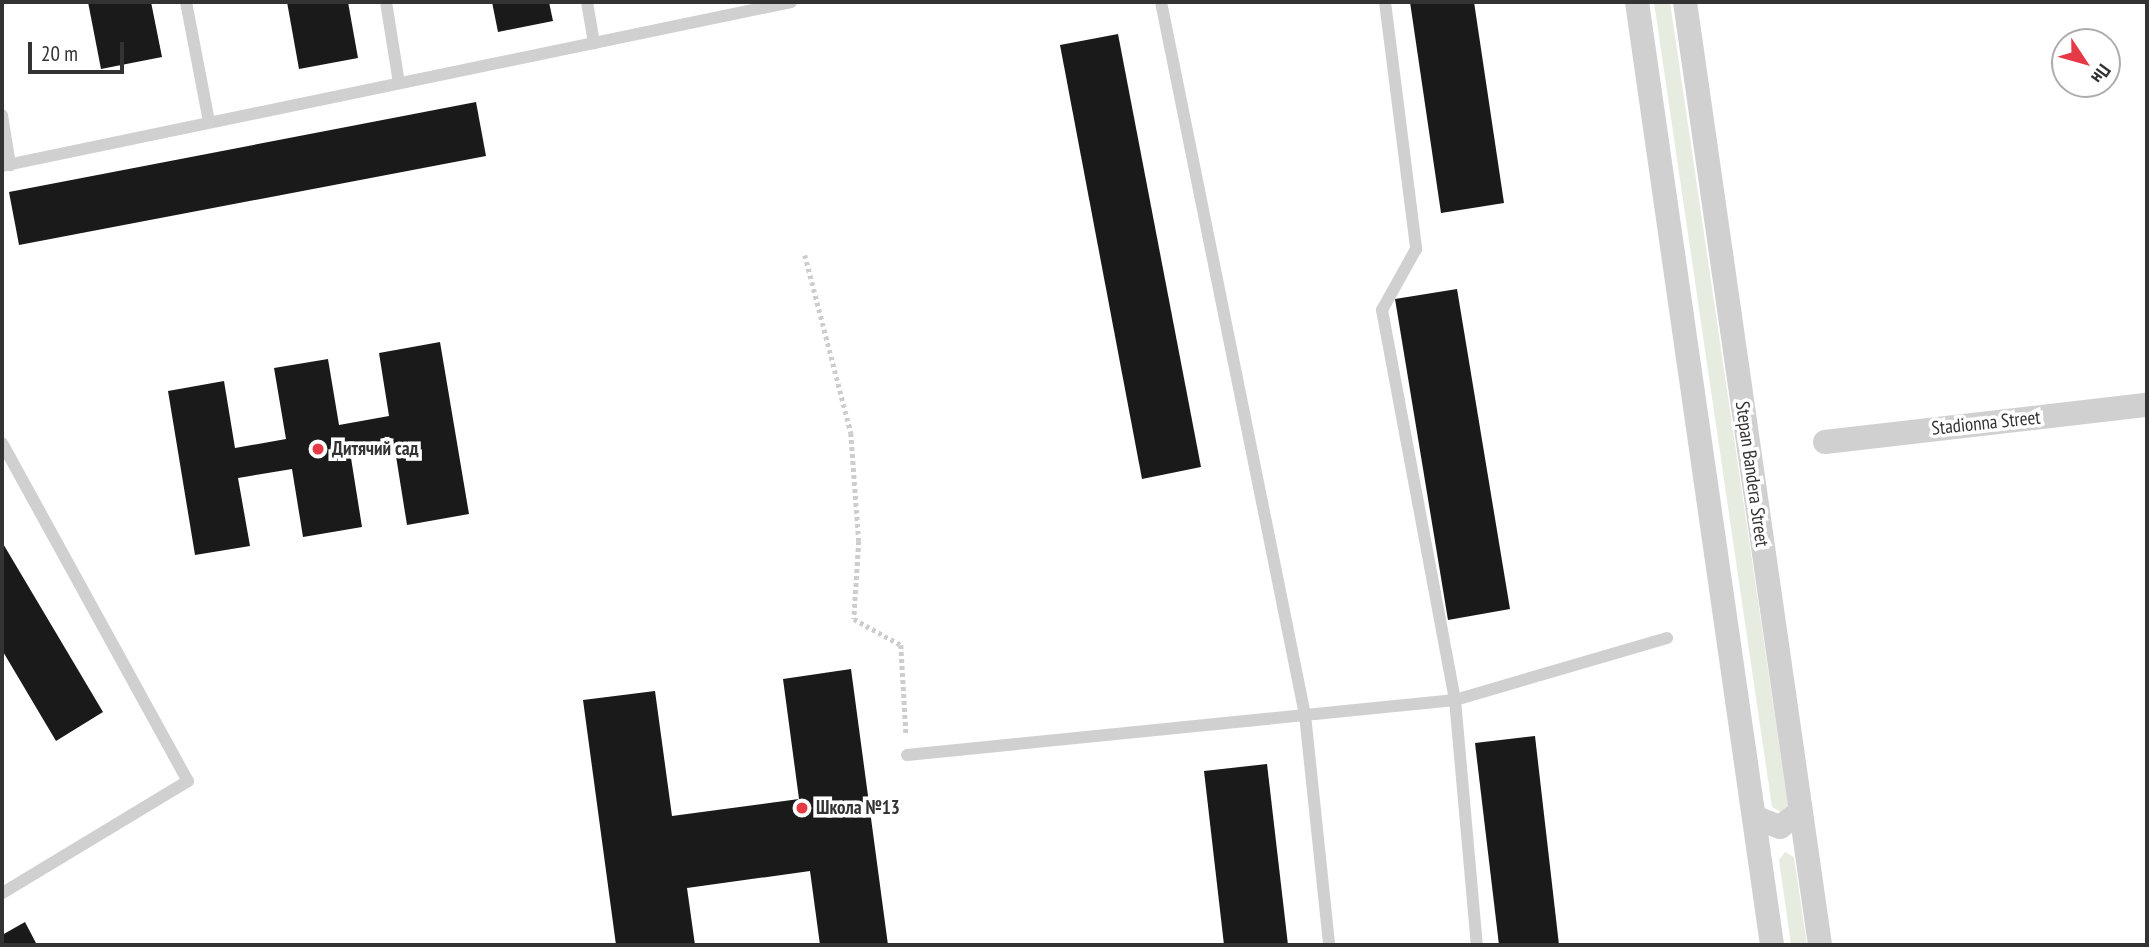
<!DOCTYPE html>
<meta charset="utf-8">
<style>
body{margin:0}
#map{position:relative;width:2149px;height:947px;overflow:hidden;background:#fff;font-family:"PT Sans Narrow",sans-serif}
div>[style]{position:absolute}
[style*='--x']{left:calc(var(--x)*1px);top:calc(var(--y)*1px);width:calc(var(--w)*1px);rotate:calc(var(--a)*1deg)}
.green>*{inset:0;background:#e6ecdf}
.building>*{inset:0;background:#1a1a1a}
.path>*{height:4.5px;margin-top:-2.25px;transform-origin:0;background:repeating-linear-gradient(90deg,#cdcdcd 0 3.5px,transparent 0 7px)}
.service>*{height:12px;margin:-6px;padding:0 6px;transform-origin:6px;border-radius:6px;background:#d0d0d0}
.minor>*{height:24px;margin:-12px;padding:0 12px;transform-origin:12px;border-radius:12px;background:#d0d0d0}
.dots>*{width:19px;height:19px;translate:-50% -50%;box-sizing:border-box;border:4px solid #fff;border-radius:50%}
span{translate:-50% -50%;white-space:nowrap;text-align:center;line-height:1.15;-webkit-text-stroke:7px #fff;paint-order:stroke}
.street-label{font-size:19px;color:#333}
.poi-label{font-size:19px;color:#333;font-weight:700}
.left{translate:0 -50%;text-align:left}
.frame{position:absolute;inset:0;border:4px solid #333;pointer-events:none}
.north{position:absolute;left:2051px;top:28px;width:70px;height:70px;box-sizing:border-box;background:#fff;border:2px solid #adadad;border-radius:50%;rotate:126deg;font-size:19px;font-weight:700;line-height:28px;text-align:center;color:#333}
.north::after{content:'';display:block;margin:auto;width:24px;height:32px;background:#e63946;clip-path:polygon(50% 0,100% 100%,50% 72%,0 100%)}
.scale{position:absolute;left:28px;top:42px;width:96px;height:32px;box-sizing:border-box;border:4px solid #333;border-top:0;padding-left:9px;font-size:21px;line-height:24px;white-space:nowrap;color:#333;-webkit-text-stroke:5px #fff;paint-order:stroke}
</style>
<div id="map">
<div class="green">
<div style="clip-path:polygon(1654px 2px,1670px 2px,1788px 805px,1781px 812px,1772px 807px)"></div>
<div style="clip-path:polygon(1785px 852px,1794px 857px,1807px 945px,1791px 945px,1779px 860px)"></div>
</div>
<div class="building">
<div style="clip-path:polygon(88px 2px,151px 2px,162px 57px,101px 69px)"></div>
<div style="clip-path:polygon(287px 2px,348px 2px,358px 58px,299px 69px)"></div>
<div style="clip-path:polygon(492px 2px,549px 2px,553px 21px,498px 32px)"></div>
<div style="clip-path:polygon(1410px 2px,1474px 2px,1504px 203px,1441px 213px)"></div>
<div style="clip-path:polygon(1118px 34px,1201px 467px,1142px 479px,1060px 45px)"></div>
<div style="clip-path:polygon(476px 102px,486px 156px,19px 245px,9px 192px)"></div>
<div style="clip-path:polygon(1457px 289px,1510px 609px,1448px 620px,1395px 299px)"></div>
<div style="clip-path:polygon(440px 342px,469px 514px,407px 525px,395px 450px,351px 458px,362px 527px,303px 537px,292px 469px,238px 478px,250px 546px,195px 555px,168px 391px,224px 381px,235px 448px,286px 439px,274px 368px,328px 359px,339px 425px,389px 416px,379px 353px)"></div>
<div style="clip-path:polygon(2px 542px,103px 712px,56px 741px,2px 650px)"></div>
<div style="clip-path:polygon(851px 669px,888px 945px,820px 945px,810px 871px,687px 888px,695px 945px,616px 945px,583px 700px,655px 691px,672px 816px,799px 799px,783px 679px)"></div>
<div style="clip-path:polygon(1535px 736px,1559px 945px,1499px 945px,1475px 743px)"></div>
<div style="clip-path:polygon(1267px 764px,1288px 945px,1224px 945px,1204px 771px)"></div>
<div style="clip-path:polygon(25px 922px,37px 945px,2px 945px,2px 935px)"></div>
</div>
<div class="path">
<div style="--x:805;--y:255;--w:184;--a:75.5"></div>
<div style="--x:851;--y:433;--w:108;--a:85.8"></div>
<div style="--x:859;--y:541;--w:78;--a:93.7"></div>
<div style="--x:854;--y:619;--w:54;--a:29"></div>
<div style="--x:901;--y:645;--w:88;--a:86.7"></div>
</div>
<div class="service">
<div style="--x:186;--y:2;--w:122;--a:79.1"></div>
<div style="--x:386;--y:2;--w:82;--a:80.9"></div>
<div style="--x:587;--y:2;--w:42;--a:80.3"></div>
<div style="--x:1161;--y:2;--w:727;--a:78.58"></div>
<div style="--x:1305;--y:715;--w:231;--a:84"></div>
<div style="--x:1385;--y:2;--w:249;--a:82.8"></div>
<div style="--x:1416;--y:249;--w:70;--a:119.1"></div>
<div style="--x:1382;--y:310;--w:397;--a:79.4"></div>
<div style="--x:1455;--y:700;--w:246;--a:84.9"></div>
<div style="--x:2;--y:115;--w:51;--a:80.9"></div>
<div style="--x:2;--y:166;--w:806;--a:-11.74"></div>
<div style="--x:2;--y:443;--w:386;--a:61.2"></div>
<div style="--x:188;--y:781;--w:217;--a:148.9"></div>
<div style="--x:907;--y:755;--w:551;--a:-5.73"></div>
<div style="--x:1455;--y:700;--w:221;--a:-16.3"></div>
</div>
<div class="minor">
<div style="--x:1637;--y:2;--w:953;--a:81.85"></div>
<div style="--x:1685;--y:2;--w:953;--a:81.85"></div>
<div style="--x:1825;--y:442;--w:324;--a:-6.6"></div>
<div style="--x:1754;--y:817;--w:28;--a:21"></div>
<div style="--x:1780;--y:827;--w:25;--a:-37"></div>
</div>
<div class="dots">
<div style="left:318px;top:449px;background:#e63946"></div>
<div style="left:802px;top:808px;background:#e63946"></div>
</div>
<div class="street-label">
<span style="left:1986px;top:423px;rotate:-6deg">Stadionna Street</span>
<span style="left:1752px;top:474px;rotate:82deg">Stepan Bandera Street</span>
</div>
<div class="poi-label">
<span class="left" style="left:332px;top:449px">Дитячий сад</span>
<span class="left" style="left:816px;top:808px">Школа №13</span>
</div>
<div class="frame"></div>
<div class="north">Пн</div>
<div class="scale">20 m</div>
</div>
